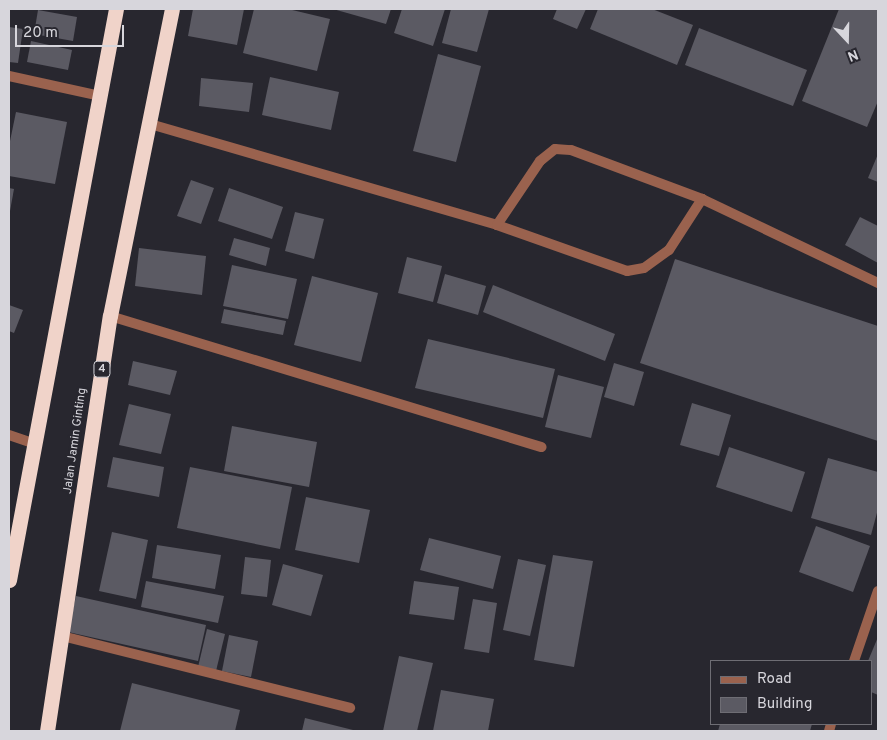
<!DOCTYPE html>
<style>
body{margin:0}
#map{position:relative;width:887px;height:740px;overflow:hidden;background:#28272f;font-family:Overpass,sans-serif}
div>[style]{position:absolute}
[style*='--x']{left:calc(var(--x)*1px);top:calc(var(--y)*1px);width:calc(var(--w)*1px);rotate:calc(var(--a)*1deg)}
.building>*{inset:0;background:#5b5a63}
.lane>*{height:10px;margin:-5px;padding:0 5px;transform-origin:5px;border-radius:5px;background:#9a624e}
.street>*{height:10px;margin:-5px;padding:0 5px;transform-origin:5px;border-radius:5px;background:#9a624e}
.highway>*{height:15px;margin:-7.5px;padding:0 7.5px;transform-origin:7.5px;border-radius:7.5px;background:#f0d3c9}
span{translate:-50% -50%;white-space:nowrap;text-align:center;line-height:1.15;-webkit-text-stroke:4.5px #28272f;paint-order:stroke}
.shield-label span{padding:1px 4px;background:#28272f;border:1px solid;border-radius:4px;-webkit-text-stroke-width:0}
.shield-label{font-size:11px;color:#d7d6dc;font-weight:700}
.street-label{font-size:12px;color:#d7d6dc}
.frame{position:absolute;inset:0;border:10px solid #d7d6dc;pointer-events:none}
.legend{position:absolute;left:710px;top:660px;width:162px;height:65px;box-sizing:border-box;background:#28272f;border:1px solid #6e6d74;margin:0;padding:6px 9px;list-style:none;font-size:15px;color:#d7d6dc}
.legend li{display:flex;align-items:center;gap:10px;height:25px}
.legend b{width:25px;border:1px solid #6e6d74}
.north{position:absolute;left:822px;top:15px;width:50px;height:50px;-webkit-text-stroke:4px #28272f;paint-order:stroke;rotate:159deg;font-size:14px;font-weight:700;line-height:20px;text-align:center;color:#d7d6dc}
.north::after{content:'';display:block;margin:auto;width:18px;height:22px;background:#d7d6dc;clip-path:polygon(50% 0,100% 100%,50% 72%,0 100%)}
.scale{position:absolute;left:15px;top:25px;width:109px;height:22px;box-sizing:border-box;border:2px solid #d7d6dc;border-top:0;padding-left:6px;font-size:15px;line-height:18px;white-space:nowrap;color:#d7d6dc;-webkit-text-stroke:4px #28272f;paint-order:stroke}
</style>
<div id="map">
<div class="building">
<div style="clip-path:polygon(193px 9px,244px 9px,237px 45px,188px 36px)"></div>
<div style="clip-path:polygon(254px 9px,288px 9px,330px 19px,317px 71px,243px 53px)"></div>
<div style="clip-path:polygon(333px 9px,391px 9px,386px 24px)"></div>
<div style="clip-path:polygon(402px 9px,445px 9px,433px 46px,394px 33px)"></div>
<div style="clip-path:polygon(451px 9px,489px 9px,477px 52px,442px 43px)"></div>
<div style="clip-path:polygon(557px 9px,586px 9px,577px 29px,553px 19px)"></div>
<div style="clip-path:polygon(598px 9px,652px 9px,693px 25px,677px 65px,590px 29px)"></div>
<div style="clip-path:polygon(839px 9px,878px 9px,878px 101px,867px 127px,802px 101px)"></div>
<div style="clip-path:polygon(38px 10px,77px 17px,73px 41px,34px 34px)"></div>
<div style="clip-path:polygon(9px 27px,23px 29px,18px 63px,9px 62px)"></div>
<div style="clip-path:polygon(699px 28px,807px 70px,793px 106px,685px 65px)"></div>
<div style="clip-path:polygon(31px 41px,72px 50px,68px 70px,27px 62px)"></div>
<div style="clip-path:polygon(438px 54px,481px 66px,456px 162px,413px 151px)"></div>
<div style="clip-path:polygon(270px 77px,339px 92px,331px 130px,262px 115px)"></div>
<div style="clip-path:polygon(201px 78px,253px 83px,249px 112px,199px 106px)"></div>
<div style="clip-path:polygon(16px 112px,67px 122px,55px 184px,9px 176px,9px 146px)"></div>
<div style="clip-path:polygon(878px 154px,878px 182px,868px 178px)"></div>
<div style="clip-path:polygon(191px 180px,214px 188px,201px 224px,177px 216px)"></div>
<div style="clip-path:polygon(9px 188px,14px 189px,10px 211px,9px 210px)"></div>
<div style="clip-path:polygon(229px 188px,283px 207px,272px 239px,218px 221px)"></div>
<div style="clip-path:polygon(295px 212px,324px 219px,314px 259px,285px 251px)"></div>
<div style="clip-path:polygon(860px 217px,878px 226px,878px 263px,845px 245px)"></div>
<div style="clip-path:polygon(234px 238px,270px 248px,266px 266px,229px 255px)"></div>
<div style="clip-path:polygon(139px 248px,206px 256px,202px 295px,135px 286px)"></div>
<div style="clip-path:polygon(407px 257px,442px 266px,433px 302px,398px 293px)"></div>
<div style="clip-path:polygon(675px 259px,878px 326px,878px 441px,640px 363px)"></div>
<div style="clip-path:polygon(232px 265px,297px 279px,288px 319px,223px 306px)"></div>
<div style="clip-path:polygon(445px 274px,486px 286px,478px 315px,437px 303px)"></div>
<div style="clip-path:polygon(312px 276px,378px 293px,361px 362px,294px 345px)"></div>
<div style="clip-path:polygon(493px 285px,615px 334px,605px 361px,483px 312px)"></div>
<div style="clip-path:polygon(9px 305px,23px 310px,14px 333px,9px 331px)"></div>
<div style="clip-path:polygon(224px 309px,286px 321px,283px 335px,221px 323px)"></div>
<div style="clip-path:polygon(428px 339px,555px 369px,543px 418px,415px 388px)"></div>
<div style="clip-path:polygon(133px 361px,177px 371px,170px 395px,128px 385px)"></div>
<div style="clip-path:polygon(614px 363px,644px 372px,634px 406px,604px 397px)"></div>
<div style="clip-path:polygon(558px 375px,604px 387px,591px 438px,545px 427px)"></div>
<div style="clip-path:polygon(692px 403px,731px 415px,719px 456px,680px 445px)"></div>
<div style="clip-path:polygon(129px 404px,171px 414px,161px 454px,119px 445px)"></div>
<div style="clip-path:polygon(232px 426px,317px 442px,309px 487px,224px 471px)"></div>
<div style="clip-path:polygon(729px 447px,805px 472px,792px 512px,716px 487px)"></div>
<div style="clip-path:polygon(113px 457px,164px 467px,159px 497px,107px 487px)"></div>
<div style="clip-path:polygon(828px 458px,878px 472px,878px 509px,871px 535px,811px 518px)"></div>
<div style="clip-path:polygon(190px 467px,292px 487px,280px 549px,177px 528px)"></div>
<div style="clip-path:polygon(306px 497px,370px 510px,359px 563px,295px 550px)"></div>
<div style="clip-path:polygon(816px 526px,870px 546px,853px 592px,799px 572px)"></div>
<div style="clip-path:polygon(112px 532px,148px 540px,136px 599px,99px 591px)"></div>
<div style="clip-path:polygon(429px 538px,501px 556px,493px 589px,420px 570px)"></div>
<div style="clip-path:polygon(157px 545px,221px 555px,215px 589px,152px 578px)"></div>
<div style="clip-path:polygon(553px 555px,593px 561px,574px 667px,534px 660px)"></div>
<div style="clip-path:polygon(245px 557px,271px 560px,267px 597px,241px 594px)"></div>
<div style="clip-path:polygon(518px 559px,546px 565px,530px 636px,503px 630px)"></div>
<div style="clip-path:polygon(283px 564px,323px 575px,311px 616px,272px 605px)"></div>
<div style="clip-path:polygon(146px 581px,224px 596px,218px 623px,141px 607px)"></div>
<div style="clip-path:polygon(414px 581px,459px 587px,454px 620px,409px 614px)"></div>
<div style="clip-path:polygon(76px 596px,206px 625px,198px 661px,68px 632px)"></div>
<div style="clip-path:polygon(473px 599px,497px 603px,489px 653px,464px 649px)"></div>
<div style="clip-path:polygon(207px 629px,225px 634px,216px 671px,198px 667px)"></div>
<div style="clip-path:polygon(229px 635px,258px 641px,251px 677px,222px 671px)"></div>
<div style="clip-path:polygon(878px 637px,878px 695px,871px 692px,868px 661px)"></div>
<div style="clip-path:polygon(399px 656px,433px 663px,417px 731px,383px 731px)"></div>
<div style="clip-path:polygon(132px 683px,240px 710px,235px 731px,120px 731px)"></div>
<div style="clip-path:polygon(441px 690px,494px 699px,488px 731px,433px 731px)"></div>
<div style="clip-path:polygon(305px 718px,357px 731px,302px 731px)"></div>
<div style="clip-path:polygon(720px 724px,812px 724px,810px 731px,718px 731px)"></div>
</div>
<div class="lane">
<div style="--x:150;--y:124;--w:361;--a:16.2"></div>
<div style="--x:497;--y:225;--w:138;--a:19.5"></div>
<div style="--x:627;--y:271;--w:17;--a:-10"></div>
<div style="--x:644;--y:268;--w:31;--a:-36"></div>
<div style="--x:669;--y:250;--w:61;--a:-57.1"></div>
<div style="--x:702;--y:199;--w:195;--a:25.5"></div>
<div style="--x:497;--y:225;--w:77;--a:-56.1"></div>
<div style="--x:540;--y:161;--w:19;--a:-39"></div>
<div style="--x:555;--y:149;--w:16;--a:4"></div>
<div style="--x:571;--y:150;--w:140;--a:20.5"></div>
</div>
<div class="street">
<div style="--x:9;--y:76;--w:93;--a:12.4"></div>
<div style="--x:110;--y:316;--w:451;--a:16.9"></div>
<div style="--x:9;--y:435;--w:24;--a:19"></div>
<div style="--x:62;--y:636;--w:297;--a:14"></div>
<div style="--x:854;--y:661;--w:74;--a:-71.1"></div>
<div style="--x:829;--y:731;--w:7;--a:-74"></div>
</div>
<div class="highway">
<div style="--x:9;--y:580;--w:581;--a:-79.39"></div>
<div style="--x:47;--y:731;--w:420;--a:-81.4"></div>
<div style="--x:110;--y:316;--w:313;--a:-78.6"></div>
</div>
<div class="shield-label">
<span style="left:102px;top:369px">4</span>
</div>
<div class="street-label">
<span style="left:76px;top:441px;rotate:-82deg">Jalan Jamin Ginting</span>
</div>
<div class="frame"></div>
<ul class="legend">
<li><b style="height:6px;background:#9a624e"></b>Road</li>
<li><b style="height:14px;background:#5b5a63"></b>Building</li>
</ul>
<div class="north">N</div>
<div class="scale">20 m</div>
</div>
